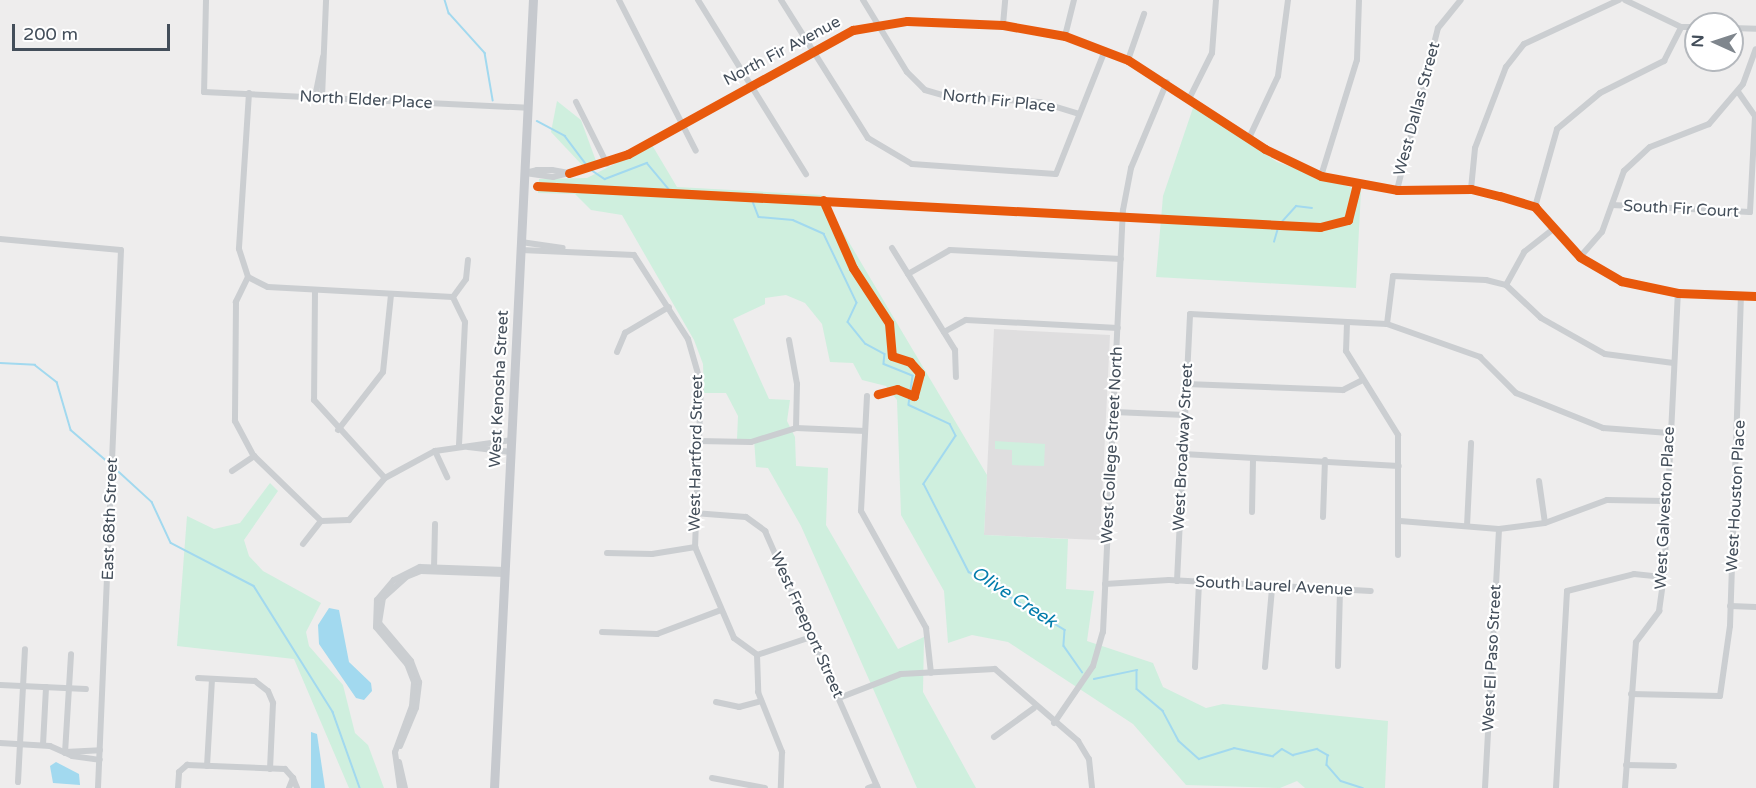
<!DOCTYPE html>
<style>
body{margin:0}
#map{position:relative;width:1756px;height:788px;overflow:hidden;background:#eeeded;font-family:"Varela Round",sans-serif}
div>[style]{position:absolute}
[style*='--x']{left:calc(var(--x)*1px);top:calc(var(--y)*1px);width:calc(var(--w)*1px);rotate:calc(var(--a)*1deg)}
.education>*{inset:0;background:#dfdedf}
.green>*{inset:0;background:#cfefde}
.water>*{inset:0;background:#a2d9ef}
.stream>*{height:1.5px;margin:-0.75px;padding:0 0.75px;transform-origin:0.75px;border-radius:0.75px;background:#a2d9ef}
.minor>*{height:6px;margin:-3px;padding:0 3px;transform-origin:3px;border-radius:3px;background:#cbced1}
.primary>*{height:9px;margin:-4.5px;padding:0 4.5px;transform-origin:4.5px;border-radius:4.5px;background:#c6c9ce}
.cycleway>*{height:9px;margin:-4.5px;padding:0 4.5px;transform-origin:4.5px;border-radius:4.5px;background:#e8590c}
span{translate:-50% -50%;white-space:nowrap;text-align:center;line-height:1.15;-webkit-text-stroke:4.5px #fff;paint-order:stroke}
.street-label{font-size:16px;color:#434e5a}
.water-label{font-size:18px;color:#047dac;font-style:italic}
.north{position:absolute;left:1684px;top:12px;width:60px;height:60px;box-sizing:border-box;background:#fff;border:2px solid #b4b8bd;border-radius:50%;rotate:273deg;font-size:16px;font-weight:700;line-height:24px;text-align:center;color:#434e5a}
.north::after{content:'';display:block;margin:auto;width:21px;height:27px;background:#7f868d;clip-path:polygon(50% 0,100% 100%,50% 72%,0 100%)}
.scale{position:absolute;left:12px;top:24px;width:158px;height:27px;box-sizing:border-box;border:3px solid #434e5a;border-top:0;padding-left:8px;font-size:18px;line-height:21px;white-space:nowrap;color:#434e5a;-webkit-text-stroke:4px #fff;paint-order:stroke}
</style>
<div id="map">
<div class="education">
<div style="clip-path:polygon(994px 329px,1110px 335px,1100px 540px,984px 535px)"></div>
</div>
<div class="green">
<div style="clip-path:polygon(557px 101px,581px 120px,596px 161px,582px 165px,551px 132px)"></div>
<div style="clip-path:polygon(1194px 105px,1277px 162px,1361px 191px,1356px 288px,1156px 277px,1163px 196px)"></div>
<div style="clip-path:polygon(652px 145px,677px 187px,821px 195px,987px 475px,984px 535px,1068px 539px,1066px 589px,1094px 591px,1087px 641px,1153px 663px,1163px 687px,1206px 708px,1223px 704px,1388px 721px,1385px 788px,1305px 788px,1297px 781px,1280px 788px,1186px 785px,1133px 724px,1008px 642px,972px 635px,948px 643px,944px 591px,901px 515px,897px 400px,886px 386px,862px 380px,853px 363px,830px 362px,822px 324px,805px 303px,786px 295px,765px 298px,765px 304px,733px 319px,769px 399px,790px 400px,787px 421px,795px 437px,796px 466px,828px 468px,826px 525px,898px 649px,924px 637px,923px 692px,976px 788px,917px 788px,801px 526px,768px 468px,756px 467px,754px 439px,737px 439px,738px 416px,726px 393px,704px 393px,703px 364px,694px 340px,622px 215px,591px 210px,575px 194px,538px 193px,539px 179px,587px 178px)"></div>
<div style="clip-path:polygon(995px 441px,1045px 444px,1044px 466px,1012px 465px,1012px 450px,995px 449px)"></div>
<div style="clip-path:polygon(270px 483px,278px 491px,244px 540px,249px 556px,263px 571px,321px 603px,306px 632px,309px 646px,343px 685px,355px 733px,368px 745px,384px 788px,349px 788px,294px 659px,177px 646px,187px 516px,214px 529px,240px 523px)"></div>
</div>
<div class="water">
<div style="clip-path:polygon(329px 608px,339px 610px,349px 662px,371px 683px,372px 691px,364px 700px,356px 698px,319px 644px,318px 625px)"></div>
<div style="clip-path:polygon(311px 732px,317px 734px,325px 788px,311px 788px)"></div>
<div style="clip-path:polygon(56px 762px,79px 774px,80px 785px,53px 783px,50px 766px)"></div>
</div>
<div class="stream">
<div style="--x:445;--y:0;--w:14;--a:73"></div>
<div style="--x:449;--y:13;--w:54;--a:48"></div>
<div style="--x:485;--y:53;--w:48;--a:80.3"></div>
<div style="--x:537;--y:121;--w:32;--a:28"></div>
<div style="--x:565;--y:136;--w:36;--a:53"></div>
<div style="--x:590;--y:169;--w:18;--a:34"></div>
<div style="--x:605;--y:179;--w:45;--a:-20.9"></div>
<div style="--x:647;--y:163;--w:35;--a:50"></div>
<div style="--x:670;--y:190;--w:79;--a:3.6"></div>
<div style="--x:752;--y:199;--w:19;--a:69"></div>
<div style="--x:759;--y:217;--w:34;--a:5"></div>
<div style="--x:793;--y:220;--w:34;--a:24"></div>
<div style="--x:824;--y:234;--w:76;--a:64.4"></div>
<div style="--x:857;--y:303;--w:21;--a:115"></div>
<div style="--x:848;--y:322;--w:28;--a:51"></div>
<div style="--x:866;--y:344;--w:21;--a:28"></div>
<div style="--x:885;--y:354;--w:10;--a:96"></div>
<div style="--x:884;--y:364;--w:31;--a:22"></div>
<div style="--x:913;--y:376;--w:29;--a:98"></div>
<div style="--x:909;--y:405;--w:45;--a:24.9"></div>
<div style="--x:950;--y:424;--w:13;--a:63"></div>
<div style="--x:956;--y:436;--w:58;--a:123.7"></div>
<div style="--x:924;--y:484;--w:99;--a:62.9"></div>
<div style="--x:969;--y:572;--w:112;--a:31.1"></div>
<div style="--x:1065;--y:630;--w:16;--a:94"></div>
<div style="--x:1064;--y:646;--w:32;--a:55"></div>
<div style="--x:1280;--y:224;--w:24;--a:-48"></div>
<div style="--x:1296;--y:206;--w:16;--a:7"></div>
<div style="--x:1274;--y:242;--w:15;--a:-74"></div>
<div style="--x:0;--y:363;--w:35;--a:3"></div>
<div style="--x:35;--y:365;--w:28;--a:38"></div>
<div style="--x:57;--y:382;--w:50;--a:73.7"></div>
<div style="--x:71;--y:430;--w:49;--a:40.9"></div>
<div style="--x:116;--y:469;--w:49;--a:42.5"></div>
<div style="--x:152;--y:502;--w:45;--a:65.1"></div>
<div style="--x:171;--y:543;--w:93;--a:27.4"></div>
<div style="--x:254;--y:586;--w:149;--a:57.9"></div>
<div style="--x:333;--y:712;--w:81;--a:70.4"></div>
<div style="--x:1094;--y:679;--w:44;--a:-11.8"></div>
<div style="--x:1137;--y:670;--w:19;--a:90"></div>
<div style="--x:1137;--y:689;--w:34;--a:40"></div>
<div style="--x:1163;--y:711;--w:34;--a:62"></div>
<div style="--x:1179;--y:741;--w:27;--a:42"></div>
<div style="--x:1199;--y:759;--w:37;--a:-17"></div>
<div style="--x:1234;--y:748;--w:40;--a:12"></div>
<div style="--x:1273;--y:756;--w:11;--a:-38"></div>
<div style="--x:1282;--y:749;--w:13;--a:29"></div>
<div style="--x:1293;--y:755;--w:25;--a:-14"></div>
<div style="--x:1317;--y:749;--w:13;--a:29"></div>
<div style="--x:1328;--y:755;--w:10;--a:96"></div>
<div style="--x:1327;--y:765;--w:21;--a:49"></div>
<div style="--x:1341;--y:781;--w:23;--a:18"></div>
</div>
<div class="minor">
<div style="--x:206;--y:0;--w:92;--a:91.2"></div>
<div style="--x:204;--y:92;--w:324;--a:2.8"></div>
<div style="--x:619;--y:0;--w:169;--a:63"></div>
<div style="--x:698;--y:0;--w:205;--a:58.2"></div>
<div style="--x:781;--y:0;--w:163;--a:57.8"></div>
<div style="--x:868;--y:138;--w:51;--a:30.6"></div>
<div style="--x:912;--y:164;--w:144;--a:4"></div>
<div style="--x:1056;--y:174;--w:133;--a:-68.4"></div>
<div style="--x:863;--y:0;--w:84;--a:58.6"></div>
<div style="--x:907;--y:72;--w:25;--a:45"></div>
<div style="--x:925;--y:90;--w:22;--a:16"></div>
<div style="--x:946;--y:96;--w:94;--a:3.7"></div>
<div style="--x:1040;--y:102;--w:39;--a:17"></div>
<div style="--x:1625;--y:0;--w:62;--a:25.7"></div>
<div style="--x:1681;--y:27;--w:15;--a:0"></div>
<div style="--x:1003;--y:25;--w:25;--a:-85"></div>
<div style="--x:1732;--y:28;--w:24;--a:2"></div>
<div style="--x:1065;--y:36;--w:37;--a:-76"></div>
<div style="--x:1128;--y:60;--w:49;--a:-70.8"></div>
<div style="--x:249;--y:93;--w:156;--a:93.7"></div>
<div style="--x:239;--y:249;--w:29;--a:72"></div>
<div style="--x:248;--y:277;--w:28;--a:116"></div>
<div style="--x:236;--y:302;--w:119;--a:90.5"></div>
<div style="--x:235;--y:421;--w:40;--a:62"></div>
<div style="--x:254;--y:456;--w:93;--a:44.1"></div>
<div style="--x:321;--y:521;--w:28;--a:-2"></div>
<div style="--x:349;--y:520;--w:55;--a:-49.4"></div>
<div style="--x:385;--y:478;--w:57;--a:-28.4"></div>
<div style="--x:435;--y:451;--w:77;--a:-8.2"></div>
<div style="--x:315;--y:97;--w:41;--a:-78.7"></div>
<div style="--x:322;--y:97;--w:97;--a:-87.6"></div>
<div style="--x:1190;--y:97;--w:49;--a:-63.4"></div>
<div style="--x:1212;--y:53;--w:53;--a:-85.7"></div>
<div style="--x:576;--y:102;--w:69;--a:63.4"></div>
<div style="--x:1249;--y:138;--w:68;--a:-64.9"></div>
<div style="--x:1278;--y:76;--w:77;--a:-82.5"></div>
<div style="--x:537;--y:170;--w:15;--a:0"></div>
<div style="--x:552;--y:170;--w:17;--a:10"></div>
<div style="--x:569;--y:173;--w:16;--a:166"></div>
<div style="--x:553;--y:177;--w:28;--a:-172"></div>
<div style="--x:525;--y:173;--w:12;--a:-14"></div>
<div style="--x:569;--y:173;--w:62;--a:-17.9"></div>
<div style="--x:628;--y:154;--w:257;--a:-28.9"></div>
<div style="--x:853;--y:30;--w:55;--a:-9.5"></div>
<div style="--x:907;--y:21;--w:96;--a:2.4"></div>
<div style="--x:1003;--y:25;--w:63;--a:10.1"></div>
<div style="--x:1065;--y:36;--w:67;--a:20.9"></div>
<div style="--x:1128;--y:60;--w:163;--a:33"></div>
<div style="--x:1265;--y:149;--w:62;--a:25.7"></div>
<div style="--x:1321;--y:176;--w:77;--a:10.4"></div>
<div style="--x:1397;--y:190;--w:74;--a:-0.8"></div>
<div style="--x:1471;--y:189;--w:30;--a:14"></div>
<div style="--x:1500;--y:196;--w:37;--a:17"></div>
<div style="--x:1535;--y:207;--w:67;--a:48"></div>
<div style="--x:1580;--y:257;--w:48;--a:30.3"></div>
<div style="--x:1621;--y:281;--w:58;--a:11.9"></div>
<div style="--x:1678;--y:293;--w:78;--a:2.2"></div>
<div style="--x:1321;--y:176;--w:121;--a:-72.8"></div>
<div style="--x:1357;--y:60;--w:60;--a:-88.1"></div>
<div style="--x:1471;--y:189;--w:41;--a:-84.4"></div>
<div style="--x:1475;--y:148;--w:87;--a:-69.1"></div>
<div style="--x:1506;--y:67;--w:29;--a:-52"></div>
<div style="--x:1524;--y:44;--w:105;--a:-24.9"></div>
<div style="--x:1397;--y:190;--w:167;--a:-75.8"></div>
<div style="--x:1438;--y:28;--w:36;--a:-51"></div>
<div style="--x:1612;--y:205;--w:138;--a:2.9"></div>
<div style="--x:1750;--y:212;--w:96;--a:-87"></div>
<div style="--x:1755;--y:116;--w:29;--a:-125"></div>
<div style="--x:1535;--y:207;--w:81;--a:-74.2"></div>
<div style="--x:1557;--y:129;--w:56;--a:-39.9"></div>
<div style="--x:1600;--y:93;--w:72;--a:-26.6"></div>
<div style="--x:1664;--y:61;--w:38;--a:-63"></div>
<div style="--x:0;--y:239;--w:121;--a:5.2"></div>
<div style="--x:121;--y:250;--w:538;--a:92.45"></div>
<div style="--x:521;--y:242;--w:42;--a:8.1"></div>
<div style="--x:892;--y:248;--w:120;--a:58.3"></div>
<div style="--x:955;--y:350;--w:27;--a:88"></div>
<div style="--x:521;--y:250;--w:113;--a:2.5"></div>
<div style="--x:634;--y:255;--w:100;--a:57.3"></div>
<div style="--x:688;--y:339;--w:47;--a:73.9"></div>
<div style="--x:701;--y:384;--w:163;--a:92.1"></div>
<div style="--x:695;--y:547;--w:99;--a:66.8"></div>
<div style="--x:734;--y:638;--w:29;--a:36"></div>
<div style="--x:757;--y:655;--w:37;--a:88"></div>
<div style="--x:758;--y:692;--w:65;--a:68.2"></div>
<div style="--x:782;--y:752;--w:36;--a:92"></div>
<div style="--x:1580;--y:257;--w:33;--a:-49"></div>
<div style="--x:1602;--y:232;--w:65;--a:-70.2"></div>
<div style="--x:1624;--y:171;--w:35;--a:-43"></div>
<div style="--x:1650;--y:147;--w:63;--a:-21.3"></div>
<div style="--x:1709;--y:124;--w:52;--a:-49.6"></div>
<div style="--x:1743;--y:84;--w:37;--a:-70"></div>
<div style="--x:908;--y:274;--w:48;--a:-29.7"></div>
<div style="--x:950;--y:250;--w:171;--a:3"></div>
<div style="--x:248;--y:277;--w:22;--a:27"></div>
<div style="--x:268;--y:287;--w:185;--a:3.1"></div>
<div style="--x:1506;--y:285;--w:38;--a:-61"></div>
<div style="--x:1524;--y:252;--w:37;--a:-38"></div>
<div style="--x:315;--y:291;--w:109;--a:90.5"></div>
<div style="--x:314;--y:400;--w:105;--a:47.7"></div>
<div style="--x:1347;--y:323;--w:28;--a:92"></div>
<div style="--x:1346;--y:351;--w:99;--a:58.2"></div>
<div style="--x:1398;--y:435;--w:120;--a:90"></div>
<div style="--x:1387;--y:324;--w:48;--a:-82.9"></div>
<div style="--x:1393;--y:276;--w:93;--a:2.5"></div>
<div style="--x:1486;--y:280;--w:21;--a:14"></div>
<div style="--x:1506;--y:285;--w:48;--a:43.3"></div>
<div style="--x:1541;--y:318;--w:73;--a:29.4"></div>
<div style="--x:1605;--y:354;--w:69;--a:7.5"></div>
<div style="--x:944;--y:332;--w:25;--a:-29"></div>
<div style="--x:966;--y:320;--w:152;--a:3"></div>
<div style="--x:789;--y:340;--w:45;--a:79.7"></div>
<div style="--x:797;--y:384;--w:44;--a:91.3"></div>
<div style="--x:617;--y:352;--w:21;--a:-67"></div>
<div style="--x:625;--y:333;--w:51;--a:-30.6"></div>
<div style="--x:1186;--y:384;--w:157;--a:2.2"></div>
<div style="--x:1343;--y:390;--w:22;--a:-27"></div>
<div style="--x:867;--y:396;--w:115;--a:93"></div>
<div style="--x:861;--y:511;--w:134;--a:60.9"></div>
<div style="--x:926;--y:628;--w:45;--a:83.7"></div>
<div style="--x:1114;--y:412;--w:71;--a:2.4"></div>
<div style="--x:338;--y:430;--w:73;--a:-52.2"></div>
<div style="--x:383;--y:372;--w:77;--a:-84.1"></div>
<div style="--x:698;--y:441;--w:53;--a:1.1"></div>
<div style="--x:751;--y:442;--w:47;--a:-17.3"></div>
<div style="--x:796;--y:428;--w:69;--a:2.5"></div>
<div style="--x:459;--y:445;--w:123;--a:-87.2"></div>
<div style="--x:465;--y:322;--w:28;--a:-116"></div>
<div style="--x:453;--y:297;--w:22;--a:-54"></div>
<div style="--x:466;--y:279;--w:19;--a:-84"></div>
<div style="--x:468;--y:447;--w:43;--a:6.6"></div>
<div style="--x:435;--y:451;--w:29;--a:65"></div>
<div style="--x:1183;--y:454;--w:216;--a:3.2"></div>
<div style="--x:232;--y:471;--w:27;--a:-34"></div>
<div style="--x:1539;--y:481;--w:42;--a:81.9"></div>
<div style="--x:1252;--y:512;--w:54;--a:-88.9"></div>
<div style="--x:694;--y:513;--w:52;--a:4.4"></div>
<div style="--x:746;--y:517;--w:24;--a:36"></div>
<div style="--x:765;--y:531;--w:281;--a:66.3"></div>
<div style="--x:1323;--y:517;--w:57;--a:-88"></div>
<div style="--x:1400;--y:521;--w:99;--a:4.6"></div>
<div style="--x:1499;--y:529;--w:46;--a:-7.4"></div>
<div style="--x:1545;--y:523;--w:66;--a:-20.4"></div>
<div style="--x:1607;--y:500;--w:58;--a:1"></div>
<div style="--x:1467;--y:526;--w:83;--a:-87.2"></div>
<div style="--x:303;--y:544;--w:29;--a:-52"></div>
<div style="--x:607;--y:553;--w:45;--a:1.3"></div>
<div style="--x:652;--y:554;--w:44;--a:-9.2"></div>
<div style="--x:434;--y:569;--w:45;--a:-88.7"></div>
<div style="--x:1177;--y:581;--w:267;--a:-87.2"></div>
<div style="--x:1190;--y:314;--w:197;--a:2.9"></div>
<div style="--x:1387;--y:324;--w:99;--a:19.5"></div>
<div style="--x:1480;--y:357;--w:51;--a:45"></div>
<div style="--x:1516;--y:393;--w:94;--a:21.9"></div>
<div style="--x:1603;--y:428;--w:66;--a:4.3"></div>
<div style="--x:1105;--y:584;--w:64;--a:-3.6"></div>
<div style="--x:1169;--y:580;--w:202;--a:3.1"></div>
<div style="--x:1730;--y:606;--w:26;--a:2"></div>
<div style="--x:602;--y:632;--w:55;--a:2.1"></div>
<div style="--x:657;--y:634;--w:68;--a:-20.6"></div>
<div style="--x:757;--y:655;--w:57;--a:-18.4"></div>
<div style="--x:1338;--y:666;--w:75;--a:-88.5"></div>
<div style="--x:1195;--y:667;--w:85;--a:-87.3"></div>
<div style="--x:1265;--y:667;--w:79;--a:-84.9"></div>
<div style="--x:198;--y:678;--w:57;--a:3"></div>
<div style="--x:255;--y:681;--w:16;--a:38"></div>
<div style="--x:268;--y:691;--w:13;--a:67"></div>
<div style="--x:273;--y:703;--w:66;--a:92.6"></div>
<div style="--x:0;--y:685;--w:86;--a:2.7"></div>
<div style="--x:1631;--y:694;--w:89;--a:1.3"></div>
<div style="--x:1720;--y:696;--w:71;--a:-81.9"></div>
<div style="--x:1730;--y:626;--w:331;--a:-88.1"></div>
<div style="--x:839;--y:698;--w:66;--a:-21.2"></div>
<div style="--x:901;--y:674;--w:94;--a:-3"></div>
<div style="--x:995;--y:669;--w:110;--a:40.9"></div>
<div style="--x:1078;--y:741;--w:21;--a:59"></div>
<div style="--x:1089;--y:759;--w:29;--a:84"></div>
<div style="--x:716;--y:702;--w:24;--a:12"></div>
<div style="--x:739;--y:707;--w:23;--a:-15"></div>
<div style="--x:1054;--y:723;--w:69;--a:-55.6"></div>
<div style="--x:1093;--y:666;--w:35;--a:-74"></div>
<div style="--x:1103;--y:632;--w:422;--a:-87.3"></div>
<div style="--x:1123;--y:210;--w:43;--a:-79.2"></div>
<div style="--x:1131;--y:168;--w:93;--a:-67.3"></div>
<div style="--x:994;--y:737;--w:49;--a:-35.9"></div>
<div style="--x:0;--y:743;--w:50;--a:3.4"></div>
<div style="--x:50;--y:746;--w:24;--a:24"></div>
<div style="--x:72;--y:756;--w:28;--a:8"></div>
<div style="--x:43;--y:745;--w:58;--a:-87"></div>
<div style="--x:400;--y:746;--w:41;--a:-67.2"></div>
<div style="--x:416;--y:708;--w:26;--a:-83"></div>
<div style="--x:419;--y:682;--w:22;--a:-111"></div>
<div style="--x:411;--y:661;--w:50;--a:-130.1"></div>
<div style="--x:379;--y:623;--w:25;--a:-81"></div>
<div style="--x:383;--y:598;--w:31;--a:-42"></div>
<div style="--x:406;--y:577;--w:16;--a:-22"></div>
<div style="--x:421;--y:571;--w:83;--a:2.1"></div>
<div style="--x:65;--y:752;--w:35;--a:-3"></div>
<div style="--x:65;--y:753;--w:99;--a:-86.5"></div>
<div style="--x:399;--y:762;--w:27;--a:77"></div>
<div style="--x:1626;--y:765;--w:48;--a:1.2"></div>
<div style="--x:207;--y:766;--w:87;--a:-86.7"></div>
<div style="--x:712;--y:778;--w:54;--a:10.7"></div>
<div style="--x:18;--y:782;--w:133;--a:-87"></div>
<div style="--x:178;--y:788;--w:16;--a:-86"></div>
<div style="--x:179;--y:772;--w:11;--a:-41"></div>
<div style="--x:187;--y:765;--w:98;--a:2.3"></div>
<div style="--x:285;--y:769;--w:12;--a:48"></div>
<div style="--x:289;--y:788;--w:11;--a:-68"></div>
<div style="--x:293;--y:778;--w:11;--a:68"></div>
<div style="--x:400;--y:788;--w:36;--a:-98"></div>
<div style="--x:395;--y:752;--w:49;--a:-69.7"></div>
<div style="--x:412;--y:706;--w:24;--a:-85"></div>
<div style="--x:414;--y:682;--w:19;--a:-111"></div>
<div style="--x:407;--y:664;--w:48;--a:-130"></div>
<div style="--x:376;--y:627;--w:27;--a:-88"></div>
<div style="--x:377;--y:600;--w:26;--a:-50"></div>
<div style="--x:394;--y:580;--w:29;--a:-27"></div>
<div style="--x:420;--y:567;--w:85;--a:2"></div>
<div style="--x:868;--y:788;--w:9;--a:-18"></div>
<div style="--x:1485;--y:788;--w:259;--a:-86.9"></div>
<div style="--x:1556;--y:788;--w:197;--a:-86.8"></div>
<div style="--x:1567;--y:591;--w:69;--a:-14.2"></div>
<div style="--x:1634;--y:574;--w:30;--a:6"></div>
<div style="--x:1625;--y:788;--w:146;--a:-85.7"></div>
<div style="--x:1636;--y:642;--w:39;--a:-53"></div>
<div style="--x:1659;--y:611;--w:34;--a:-82"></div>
<div style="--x:1664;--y:577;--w:284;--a:-87.2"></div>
</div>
<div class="primary">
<div style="--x:494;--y:788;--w:789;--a:-87.17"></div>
</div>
<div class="cycleway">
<div style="--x:569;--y:173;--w:62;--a:-17.9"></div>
<div style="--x:628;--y:154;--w:257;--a:-28.9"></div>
<div style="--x:853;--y:30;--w:55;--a:-9.5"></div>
<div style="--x:907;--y:21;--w:96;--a:2.4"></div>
<div style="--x:1003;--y:25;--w:63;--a:10.1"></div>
<div style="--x:1065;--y:36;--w:67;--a:20.9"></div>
<div style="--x:1128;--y:60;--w:163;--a:33"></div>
<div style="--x:1265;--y:149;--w:62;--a:25.7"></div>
<div style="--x:1321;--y:176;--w:77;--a:10.4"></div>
<div style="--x:1397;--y:190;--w:74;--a:-0.8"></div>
<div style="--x:1471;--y:189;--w:30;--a:14"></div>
<div style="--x:1500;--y:196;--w:37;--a:17"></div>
<div style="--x:1535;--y:207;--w:67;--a:48"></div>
<div style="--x:1580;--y:257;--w:48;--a:30.3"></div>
<div style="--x:1621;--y:281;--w:58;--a:11.9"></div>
<div style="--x:1678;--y:293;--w:78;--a:2.2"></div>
<div style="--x:537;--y:186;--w:784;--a:3"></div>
<div style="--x:1320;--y:227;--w:29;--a:-14"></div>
<div style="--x:1348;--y:220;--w:36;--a:-76"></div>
<div style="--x:823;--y:200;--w:74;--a:66.2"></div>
<div style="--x:853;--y:268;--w:66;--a:56.8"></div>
<div style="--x:889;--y:323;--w:33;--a:85"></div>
<div style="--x:892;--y:356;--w:19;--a:18"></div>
<div style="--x:910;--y:362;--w:15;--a:48"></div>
<div style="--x:920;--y:373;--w:24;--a:105"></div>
<div style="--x:914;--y:396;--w:18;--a:-158"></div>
<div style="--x:897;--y:389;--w:20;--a:165"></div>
</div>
<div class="street-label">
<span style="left:782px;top:51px;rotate:-28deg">North Fir Avenue</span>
<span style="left:366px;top:100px;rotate:3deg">North Elder Place</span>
<span style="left:999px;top:101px;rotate:6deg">North Fir Place</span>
<span style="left:1417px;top:109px;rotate:-75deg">West Dallas Street</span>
<span style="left:1681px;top:209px;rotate:3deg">South Fir Court</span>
<span style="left:499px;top:389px;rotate:-87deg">West Kenosha Street</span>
<span style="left:1112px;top:445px;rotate:-87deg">West College Street North</span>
<span style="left:1183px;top:447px;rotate:-87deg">West Broadway Street</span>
<span style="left:696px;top:453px;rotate:-89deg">West Hartford Street</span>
<span style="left:1736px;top:496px;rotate:-87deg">West Houston Place</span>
<span style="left:1665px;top:508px;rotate:-87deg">West Galveston Place</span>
<span style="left:110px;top:519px;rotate:-88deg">East 68th Street</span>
<span style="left:1274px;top:586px;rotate:3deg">South Laurel Avenue</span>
<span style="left:807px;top:625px;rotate:66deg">West Freeport Street</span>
<span style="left:1492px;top:658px;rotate:-87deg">West El Paso Street</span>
</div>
<div class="water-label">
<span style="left:1014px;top:597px;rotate:33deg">Olive Creek</span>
</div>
<div class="north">N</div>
<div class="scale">200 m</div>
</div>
